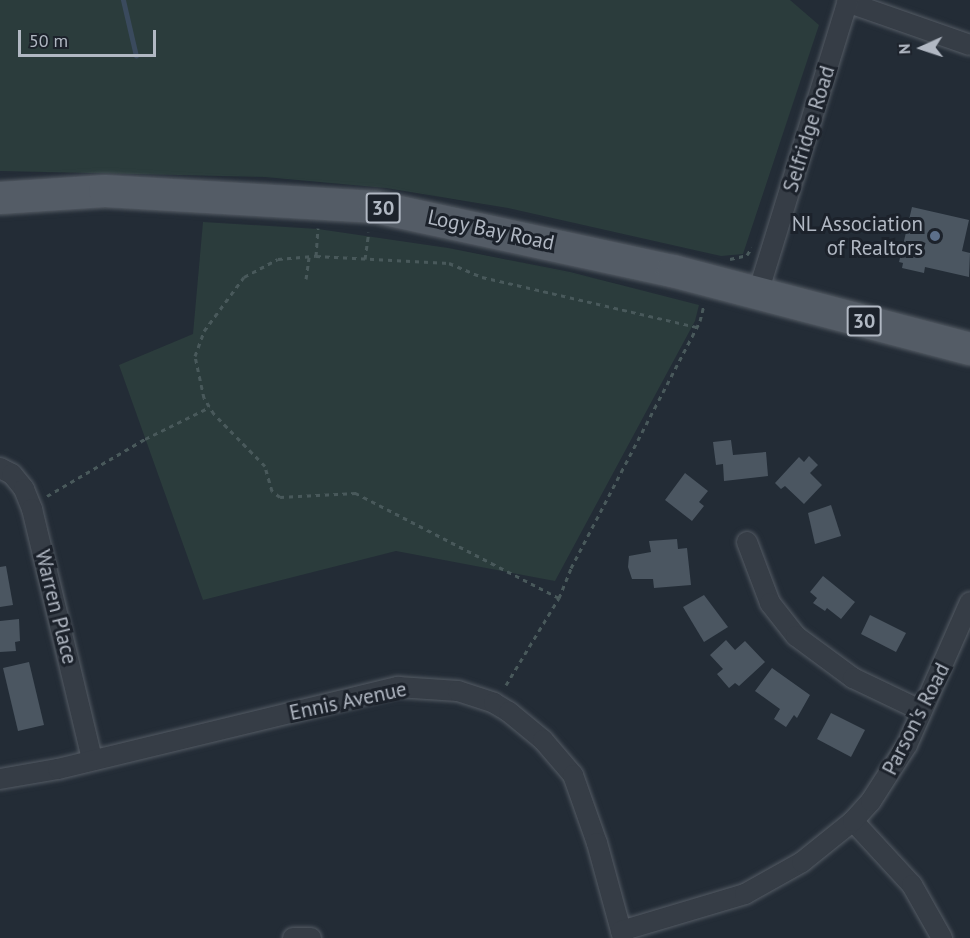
<!DOCTYPE html>
<style>
body{margin:0}
#map{position:relative;width:970px;height:938px;overflow:hidden;background:#232c36;font-family:"PT Sans",sans-serif}
div>[style]{position:absolute}
[style*='--x']{left:calc(var(--x)*1px);top:calc(var(--y)*1px);width:calc(var(--w)*1px);rotate:calc(var(--a)*1deg)}
.green>*{inset:0;background:#2b3c3c}
.stream>*{height:5px;margin:-2.5px;padding:0 2.5px;transform-origin:2.5px;border-radius:2.5px;background:#3a4a5d}
.building>*{inset:0;background:#4b5661}
.path>*{height:3px;margin-top:-1.5px;transform-origin:0;background:repeating-linear-gradient(90deg,#49595b 0 4.5px,transparent 0 9px)}
.roads{filter:drop-shadow(0 0 2px #545b64) drop-shadow(0 0 2px #545b64)}
.street>*{height:20px;margin:-10px;padding:0 10px;transform-origin:10px;border-radius:10px;background:#363d46}
.primary>*{height:32px;margin:-16px;padding:0 16px;transform-origin:16px;border-radius:16px;background:#545c66}
.dots>*{width:16px;height:16px;translate:-50% -50%;box-sizing:border-box;border:3px solid #1c222b;border-radius:50%}
span{translate:-50% -50%;white-space:nowrap;text-align:center;line-height:1.15;-webkit-text-stroke:6px #1c222b;paint-order:stroke}
.shield-label span{padding:2px 4px;background:#1c222b;border:2px solid;border-radius:4px;-webkit-text-stroke-width:0}
.shield-label{font-size:20px;color:#b1b8c3;font-weight:700}
.street-label{font-size:21px;color:#b1b8c3}
.poi-label{font-size:21px;color:#b1b8c3}
.right{translate:-100% -50%;text-align:right}
.north{position:absolute;left:892px;top:18px;width:60px;height:60px;-webkit-text-stroke:4px #1c222b;paint-order:stroke;rotate:267deg;font-size:16px;font-weight:700;line-height:24px;text-align:center;color:#b1b8c3}
.north::after{content:'';display:block;margin:auto;width:21px;height:27px;background:#b1b8c3;clip-path:polygon(50% 0,100% 100%,50% 72%,0 100%)}
.scale{position:absolute;left:18px;top:30px;width:138px;height:27px;box-sizing:border-box;border:3px solid #b1b8c3;border-top:0;padding-left:8px;font-size:18px;line-height:21px;white-space:nowrap;color:#b1b8c3;-webkit-text-stroke:4px #1c222b;paint-order:stroke}
</style>
<div id="map">
<div class="green">
<div style="clip-path:polygon(0 0,790px 0,819px 25px,743px 254px,721px 256px,508px 208px,386px 188px,265px 177px,0 171px)"></div>
<div style="clip-path:polygon(203px 222px,318px 229px,448px 248px,570px 272px,699px 305px,695px 321px,555px 581px,396px 551px,203px 600px,119px 365px,193px 334px)"></div>
</div>
<div class="stream">
<div style="--x:123;--y:0;--w:57;--a:76.9"></div>
</div>
<div class="building">
<div style="clip-path:polygon(912px 207px,969px 220px,962px 251px,970px 253px,969px 277px,925px 267px,924px 273px,902px 268px,903px 263px,899px 262px)"></div>
<div style="clip-path:polygon(731px 440px,733px 455px,766px 452px,768px 476px,724px 481px,723px 464px,716px 465px,713px 442px)"></div>
<div style="clip-path:polygon(809px 456px,818px 465px,810px 473px,822px 485px,804px 504px,785px 486px,781px 489px,775px 483px,799px 457px,804px 462px)"></div>
<div style="clip-path:polygon(685px 473px,708px 491px,699px 502px,704px 506px,692px 521px,665px 500px)"></div>
<div style="clip-path:polygon(831px 505px,841px 536px,815px 544px,808px 513px)"></div>
<div style="clip-path:polygon(677px 539px,678px 549px,687px 548px,691px 585px,654px 588px,653px 579px,632px 579px,628px 567px,629px 556px,651px 552px,649px 541px)"></div>
<div style="clip-path:polygon(6px 566px,13px 605px,0 607px,0 567px)"></div>
<div style="clip-path:polygon(823px 576px,855px 602px,841px 619px,827px 608px,825px 611px,813px 603px,817px 598px,810px 592px)"></div>
<div style="clip-path:polygon(704px 595px,728px 627px,704px 642px,683px 607px)"></div>
<div style="clip-path:polygon(870px 615px,906px 633px,896px 652px,861px 634px)"></div>
<div style="clip-path:polygon(19px 619px,20px 641px,15px 642px,16px 651px,0 652px,0 621px)"></div>
<div style="clip-path:polygon(726px 640px,735px 650px,745px 641px,765px 662px,739px 686px,735px 683px,729px 688px,717px 674px,723px 669px,710px 655px)"></div>
<div style="clip-path:polygon(29px 662px,44px 725px,18px 731px,3px 668px)"></div>
<div style="clip-path:polygon(772px 668px,810px 695px,797px 718px,794px 715px,786px 727px,774px 719px,780px 709px,755px 691px)"></div>
<div style="clip-path:polygon(831px 713px,865px 730px,851px 757px,817px 739px)"></div>
</div>
<div class="path">
<div style="--x:316;--y:256;--w:28;--a:-86"></div>
<div style="--x:365;--y:259;--w:27;--a:-82"></div>
<div style="--x:730;--y:259;--w:17;--a:-13"></div>
<div style="--x:747;--y:255;--w:9;--a:-58"></div>
<div style="--x:306;--y:279;--w:22;--a:-82"></div>
<div style="--x:47;--y:496;--w:113;--a:-30.2"></div>
<div style="--x:145;--y:439;--w:72;--a:-26.2"></div>
<div style="--x:559;--y:598;--w:229;--a:-152.7"></div>
<div style="--x:356;--y:493;--w:76;--a:177"></div>
<div style="--x:280;--y:497;--w:10;--a:-143"></div>
<div style="--x:272;--y:491;--w:26;--a:-106"></div>
<div style="--x:265;--y:466;--w:73;--a:-134.4"></div>
<div style="--x:214;--y:414;--w:19;--a:-122"></div>
<div style="--x:204;--y:398;--w:43;--a:-102.1"></div>
<div style="--x:195;--y:356;--w:27;--a:-70"></div>
<div style="--x:204;--y:331;--w:67;--a:-53.5"></div>
<div style="--x:244;--y:277;--w:38;--a:-28"></div>
<div style="--x:278;--y:259;--w:38;--a:-5"></div>
<div style="--x:316;--y:256;--w:133;--a:3"></div>
<div style="--x:449;--y:263;--w:36;--a:23"></div>
<div style="--x:482;--y:277;--w:221;--a:13.1"></div>
<div style="--x:506;--y:685;--w:102;--a:-58.7"></div>
<div style="--x:559;--y:598;--w:32;--a:-68"></div>
<div style="--x:571;--y:568;--w:279;--a:-62.4"></div>
<div style="--x:700;--y:321;--w:16;--a:-76"></div>
</div>
<div class="roads">
<div class="street">
<div style="--x:847;--y:2;--w:130;--a:19.3"></div>
<div style="--x:758;--y:293;--w:307;--a:-72.9"></div>
<div style="--x:0;--y:468;--w:13;--a:27"></div>
<div style="--x:12;--y:474;--w:19;--a:51"></div>
<div style="--x:24;--y:489;--w:22;--a:68"></div>
<div style="--x:32;--y:509;--w:256;--a:76.5"></div>
<div style="--x:747;--y:542;--w:65;--a:69.3"></div>
<div style="--x:770;--y:603;--w:42;--a:51.8"></div>
<div style="--x:796;--y:636;--w:71;--a:36.4"></div>
<div style="--x:853;--y:678;--w:76;--a:25.6"></div>
<div style="--x:0;--y:779;--w:59;--a:-9.8"></div>
<div style="--x:58;--y:769;--w:350;--a:-13.6"></div>
<div style="--x:398;--y:687;--w:60;--a:3.8"></div>
<div style="--x:458;--y:691;--w:38;--a:18"></div>
<div style="--x:494;--y:703;--w:17;--a:31"></div>
<div style="--x:509;--y:712;--w:44;--a:39.5"></div>
<div style="--x:543;--y:740;--w:46;--a:49.4"></div>
<div style="--x:573;--y:775;--w:72;--a:70.6"></div>
<div style="--x:597;--y:843;--w:98;--a:74.7"></div>
<div style="--x:853;--y:821;--w:87;--a:47.3"></div>
<div style="--x:912;--y:885;--w:61;--a:60.5"></div>
<div style="--x:621;--y:931;--w:129;--a:-16.6"></div>
<div style="--x:745;--y:894;--w:65;--a:-29.3"></div>
<div style="--x:802;--y:862;--w:65;--a:-38.8"></div>
<div style="--x:853;--y:821;--w:27;--a:-48"></div>
<div style="--x:871;--y:801;--w:67;--a:-57.3"></div>
<div style="--x:907;--y:745;--w:156;--a:-66.2"></div>
<div style="--x:293;--y:938;--w:18;--a:0"></div>
</div>
<div class="primary">
<div style="--x:0;--y:198;--w:105;--a:-3.8"></div>
<div style="--x:105;--y:191;--w:271;--a:3.4"></div>
<div style="--x:376;--y:207;--w:304;--a:12.2"></div>
<div style="--x:673;--y:271;--w:307;--a:14.7"></div>
</div>
</div>
<div class="dots">
<div style="left:935px;top:236px;background:#5c6f8a"></div>
</div>
<div class="shield-label">
<span style="left:383px;top:208px">30</span>
<span style="left:864px;top:321px">30</span>
</div>
<div class="street-label">
<span style="left:809px;top:129px;rotate:-73deg">Selfridge Road</span>
<span style="left:491px;top:230px;rotate:12deg">Logy Bay Road</span>
<span style="left:56px;top:607px;rotate:76deg">Warren Place</span>
<span style="left:348px;top:701px;rotate:-12deg">Ennis Avenue</span>
<span style="left:916px;top:719px;rotate:-63deg">Parson's Road</span>
</div>
<div class="poi-label">
<span class="right" style="left:923px;top:236px">NL Association<br>of Realtors</span>
</div>
<div class="north">N</div>
<div class="scale">50 m</div>
</div>
